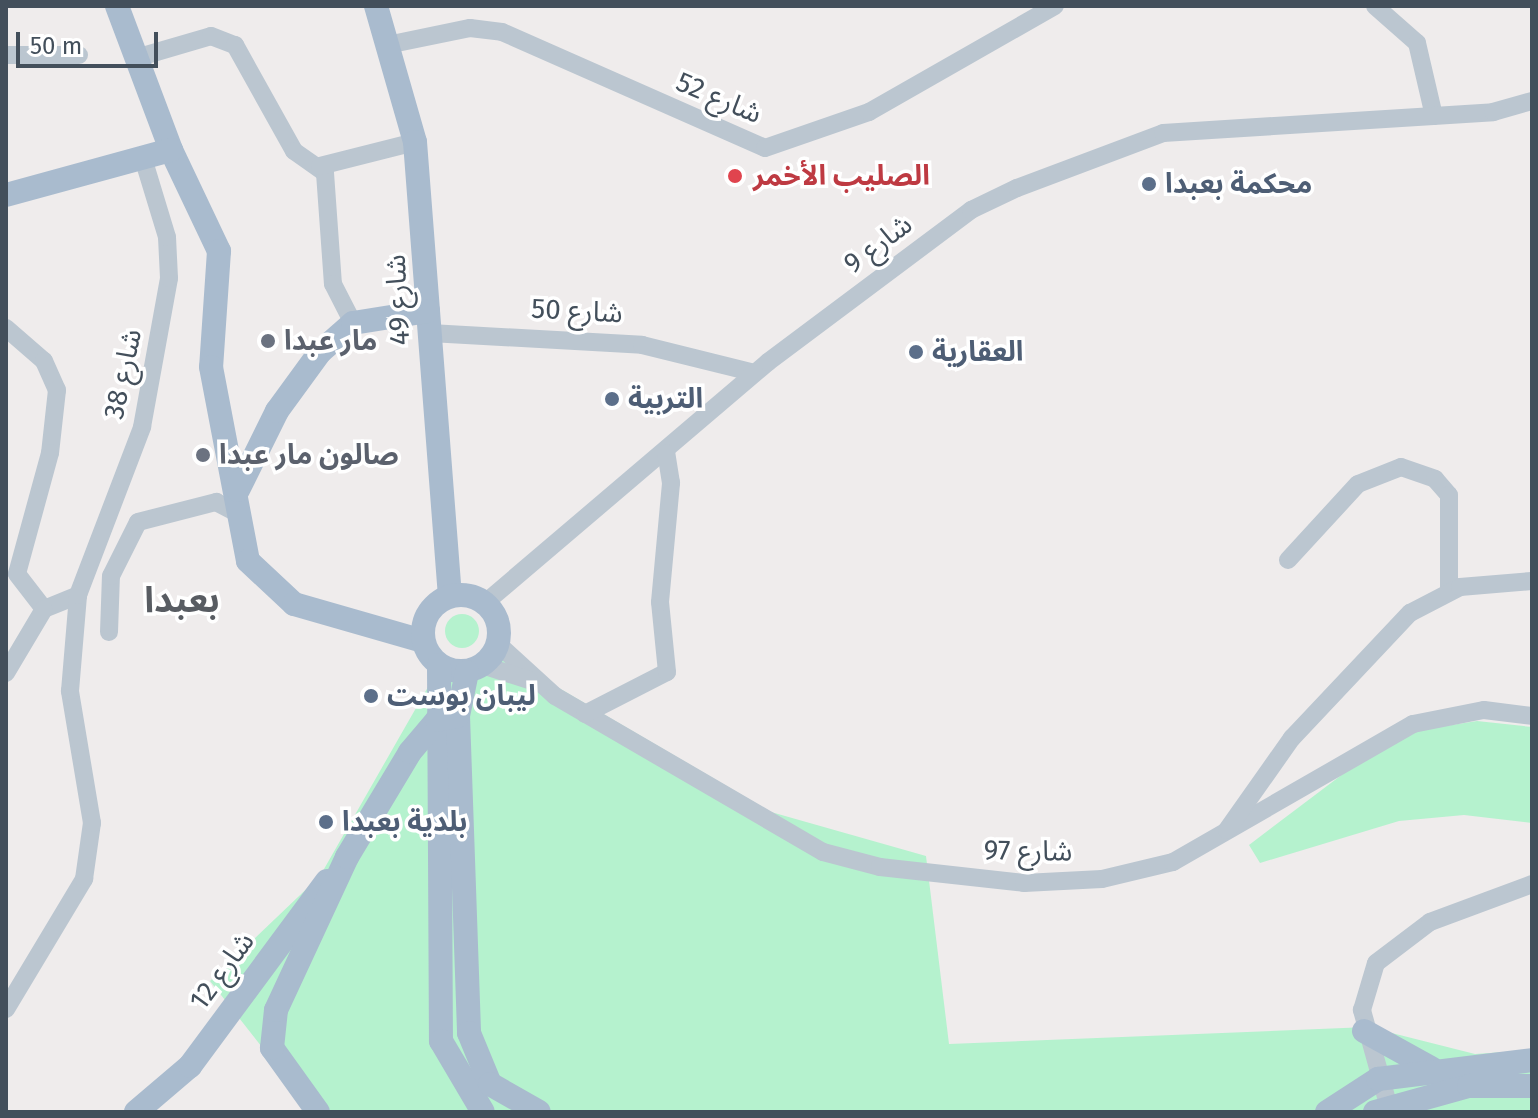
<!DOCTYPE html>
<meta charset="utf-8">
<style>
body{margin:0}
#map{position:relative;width:1538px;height:1118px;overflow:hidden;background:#efecec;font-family:"Fira Sans","Noto Sans Arabic",sans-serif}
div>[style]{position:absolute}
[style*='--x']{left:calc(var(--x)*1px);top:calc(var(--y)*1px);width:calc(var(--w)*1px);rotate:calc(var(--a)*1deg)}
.green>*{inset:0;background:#b5f2ce}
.round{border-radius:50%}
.minor>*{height:18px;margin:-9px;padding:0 9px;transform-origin:9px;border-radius:9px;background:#bbc6d0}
.major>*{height:24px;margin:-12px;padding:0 12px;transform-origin:12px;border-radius:12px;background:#a9bbce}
.major>.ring{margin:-12px;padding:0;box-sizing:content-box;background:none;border:24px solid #a9bbce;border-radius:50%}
.dots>*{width:22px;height:22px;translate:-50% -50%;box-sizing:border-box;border:4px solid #fff;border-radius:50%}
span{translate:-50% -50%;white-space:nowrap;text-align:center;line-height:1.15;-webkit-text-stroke:7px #fff;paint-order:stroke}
.street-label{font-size:28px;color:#434f5b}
.health-label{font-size:28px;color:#be3a42;font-weight:700}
.left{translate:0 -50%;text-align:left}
.service-label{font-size:28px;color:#4e5e75;font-weight:700}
.worship-label{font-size:28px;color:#5b616d;font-weight:700}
.district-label{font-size:36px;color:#585c62;font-weight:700}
.frame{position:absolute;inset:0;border:8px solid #434f5b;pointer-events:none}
.scale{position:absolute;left:16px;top:32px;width:142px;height:36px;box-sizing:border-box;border:4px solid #434f5b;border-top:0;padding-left:10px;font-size:24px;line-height:28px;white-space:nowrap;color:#434f5b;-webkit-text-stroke:6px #fff;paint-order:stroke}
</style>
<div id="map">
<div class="green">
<div class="round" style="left:445px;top:614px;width:34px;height:34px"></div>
<div style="clip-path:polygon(504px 656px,771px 812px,926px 856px,949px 1044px,1368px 1027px,1475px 1054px,1532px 1050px,1532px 1112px,313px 1112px,210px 981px,320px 876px,436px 673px)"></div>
<div style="clip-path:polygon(1477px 721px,1532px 727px,1532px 823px,1464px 815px,1399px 821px,1260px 863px,1249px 845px,1372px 752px,1420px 730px)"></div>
</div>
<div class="minor">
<div style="--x:1375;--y:6;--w:56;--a:41.4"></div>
<div style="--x:1417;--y:43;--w:75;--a:76.9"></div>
<div style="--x:392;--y:44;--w:80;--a:-11.6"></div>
<div style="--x:470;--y:28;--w:32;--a:7"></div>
<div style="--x:502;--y:32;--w:287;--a:23.8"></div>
<div style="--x:765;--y:148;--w:110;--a:-19.1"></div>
<div style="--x:869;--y:112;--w:214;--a:-29.7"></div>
<div style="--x:6;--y:55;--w:73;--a:0"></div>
<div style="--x:136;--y:58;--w:78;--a:-16.3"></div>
<div style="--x:211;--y:36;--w:26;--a:21"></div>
<div style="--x:235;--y:45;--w:121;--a:60.9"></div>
<div style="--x:294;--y:151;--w:38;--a:35"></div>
<div style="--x:325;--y:173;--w:111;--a:85.9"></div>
<div style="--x:333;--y:284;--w:44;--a:62.9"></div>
<div style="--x:320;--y:166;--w:98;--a:-14.2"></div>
<div style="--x:6;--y:328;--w:50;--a:41"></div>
<div style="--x:44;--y:361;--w:32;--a:66"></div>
<div style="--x:57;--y:390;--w:63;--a:96.3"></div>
<div style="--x:50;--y:453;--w:125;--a:105.3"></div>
<div style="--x:17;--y:574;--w:44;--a:52.4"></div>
<div style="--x:44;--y:609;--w:37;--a:-22"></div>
<div style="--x:430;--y:333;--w:212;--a:3.2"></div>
<div style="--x:642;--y:345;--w:116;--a:13.9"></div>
<div style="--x:1288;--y:560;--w:103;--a:-47.4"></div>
<div style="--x:1358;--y:484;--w:46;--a:-21.6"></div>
<div style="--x:1401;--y:467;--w:36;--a:19"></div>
<div style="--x:1435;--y:479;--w:21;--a:49"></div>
<div style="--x:1449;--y:495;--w:95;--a:90"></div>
<div style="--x:485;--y:603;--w:372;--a:-40.4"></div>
<div style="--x:768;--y:362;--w:254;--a:-36.8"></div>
<div style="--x:971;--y:210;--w:51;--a:-25.6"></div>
<div style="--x:1017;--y:188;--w:156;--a:-20.6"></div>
<div style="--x:1163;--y:133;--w:331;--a:-3.6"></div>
<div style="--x:1493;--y:112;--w:41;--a:-15.8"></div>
<div style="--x:109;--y:632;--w:56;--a:-88"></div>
<div style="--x:111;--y:576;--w:60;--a:-63.4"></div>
<div style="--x:138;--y:522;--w:81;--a:-14.4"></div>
<div style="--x:216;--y:502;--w:19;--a:28"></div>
<div style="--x:498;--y:644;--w:77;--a:42.4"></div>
<div style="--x:555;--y:696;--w:310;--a:30.2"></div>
<div style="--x:823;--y:852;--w:59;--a:14.7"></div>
<div style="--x:880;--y:867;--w:145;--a:6.3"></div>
<div style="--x:1024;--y:883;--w:78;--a:-2.9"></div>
<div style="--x:1102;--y:879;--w:73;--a:-13.5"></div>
<div style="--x:1173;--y:862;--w:277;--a:-29.9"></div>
<div style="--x:1413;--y:724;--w:72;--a:-11.2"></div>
<div style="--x:1484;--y:710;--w:48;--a:7.1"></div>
<div style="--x:482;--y:665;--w:49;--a:17.7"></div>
<div style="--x:6;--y:673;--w:74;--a:-59.3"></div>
<div style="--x:585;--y:714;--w:92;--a:-27.1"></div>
<div style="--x:667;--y:672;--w:70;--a:-95.7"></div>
<div style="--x:660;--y:602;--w:120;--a:-84.7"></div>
<div style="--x:671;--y:483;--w:30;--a:-99"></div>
<div style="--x:1227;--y:830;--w:113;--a:-54.8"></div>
<div style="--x:1292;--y:738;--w:172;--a:-46.7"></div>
<div style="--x:1410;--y:613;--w:56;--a:-27.5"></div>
<div style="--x:1460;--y:587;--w:72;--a:-4.8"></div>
<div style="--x:6;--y:1009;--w:152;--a:-59"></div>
<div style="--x:84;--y:879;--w:57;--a:-81.9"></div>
<div style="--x:92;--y:823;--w:134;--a:-99.5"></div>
<div style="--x:70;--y:691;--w:96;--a:-85.2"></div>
<div style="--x:78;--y:595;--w:180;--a:-69.1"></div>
<div style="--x:142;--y:427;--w:151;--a:-79.7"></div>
<div style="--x:169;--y:278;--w:41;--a:-92.8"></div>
<div style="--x:167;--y:237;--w:83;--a:-106.9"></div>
<div style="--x:1388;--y:1104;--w:98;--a:-105.5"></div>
<div style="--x:1362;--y:1010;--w:49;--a:-73.4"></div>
<div style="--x:1376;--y:963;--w:68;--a:-37.2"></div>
<div style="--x:1430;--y:922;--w:109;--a:-20.4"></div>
</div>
<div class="major">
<div style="--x:117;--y:6;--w:154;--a:69.4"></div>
<div style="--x:171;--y:150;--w:112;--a:64.6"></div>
<div style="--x:219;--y:251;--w:116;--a:93.9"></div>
<div style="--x:211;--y:367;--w:197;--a:79.2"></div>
<div style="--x:248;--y:561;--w:63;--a:43.1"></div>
<div style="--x:294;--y:604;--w:134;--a:16"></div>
<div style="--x:376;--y:6;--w:141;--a:74"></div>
<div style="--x:415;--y:142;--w:455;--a:85.6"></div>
<div style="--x:6;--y:195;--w:171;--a:-15.3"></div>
<div style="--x:238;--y:490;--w:88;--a:-63.7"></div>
<div style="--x:277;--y:411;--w:73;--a:-53.9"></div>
<div style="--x:320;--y:352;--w:44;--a:-41.3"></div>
<div style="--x:353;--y:323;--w:76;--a:-9.1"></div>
<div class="ring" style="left:423px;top:595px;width:52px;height:52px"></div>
<div style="--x:439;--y:665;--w:376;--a:89.7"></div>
<div style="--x:441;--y:1041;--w:82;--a:59.4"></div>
<div style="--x:467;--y:672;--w:45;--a:101.6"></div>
<div style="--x:458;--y:716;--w:317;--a:88"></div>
<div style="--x:469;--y:1033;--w:55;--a:67.6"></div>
<div style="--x:490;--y:1084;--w:56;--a:29.7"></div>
<div style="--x:1364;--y:1031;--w:77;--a:28.9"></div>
<div style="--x:136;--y:1112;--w:71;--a:-40.4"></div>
<div style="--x:190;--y:1066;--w:230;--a:-53.5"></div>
<div style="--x:318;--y:1112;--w:79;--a:-125.7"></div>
<div style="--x:272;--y:1048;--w:38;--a:-84"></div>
<div style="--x:276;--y:1010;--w:169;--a:-65.1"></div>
<div style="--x:347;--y:857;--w:122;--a:-59"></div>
<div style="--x:410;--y:752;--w:42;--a:-49.8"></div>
<div style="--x:437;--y:720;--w:21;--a:-11"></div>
<div style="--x:1327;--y:1112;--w:61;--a:-32.9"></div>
<div style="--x:1378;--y:1079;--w:155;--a:-7"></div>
<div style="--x:1375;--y:1112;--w:98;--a:-15.5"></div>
<div style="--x:1469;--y:1086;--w:63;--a:0"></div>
</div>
<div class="dots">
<div style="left:735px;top:176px;background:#e0444e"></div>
<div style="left:1149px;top:184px;background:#5c6f8a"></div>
<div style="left:268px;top:341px;background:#6b7280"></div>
<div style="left:916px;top:352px;background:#5c6f8a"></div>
<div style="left:612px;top:399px;background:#5c6f8a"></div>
<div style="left:203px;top:455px;background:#6b7280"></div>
<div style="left:371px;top:696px;background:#5c6f8a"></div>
<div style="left:326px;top:822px;background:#5c6f8a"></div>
</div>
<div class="street-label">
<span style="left:719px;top:98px;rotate:23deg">شارع 52</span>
<span style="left:878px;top:244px;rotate:-37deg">شارع 9</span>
<span style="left:398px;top:300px;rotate:-93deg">شارع 49</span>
<span style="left:577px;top:311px;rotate:3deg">شارع 50</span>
<span style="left:123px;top:374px;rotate:-78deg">شارع 38</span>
<span style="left:1028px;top:851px;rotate:1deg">شارع 97</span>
<span style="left:222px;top:971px;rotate:-54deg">شارع 12</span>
</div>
<div class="health-label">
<span class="left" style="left:753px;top:176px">الصليب الأخمر</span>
</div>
<div class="service-label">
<span class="left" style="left:1165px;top:184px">محكمة بعبدا</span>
<span class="left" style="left:932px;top:352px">العقارية</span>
<span class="left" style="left:628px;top:399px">التربية</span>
<span class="left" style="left:387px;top:696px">ليبان بوست</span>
<span class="left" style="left:342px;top:822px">بلدية بعبدا</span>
</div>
<div class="worship-label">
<span class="left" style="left:284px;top:341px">مار عبدا</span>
<span class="left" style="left:219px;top:455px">صالون مار عبدا</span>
</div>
<div class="district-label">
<span style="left:182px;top:601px">بعبدا</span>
</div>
<div class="frame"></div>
<div class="scale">50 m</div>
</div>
